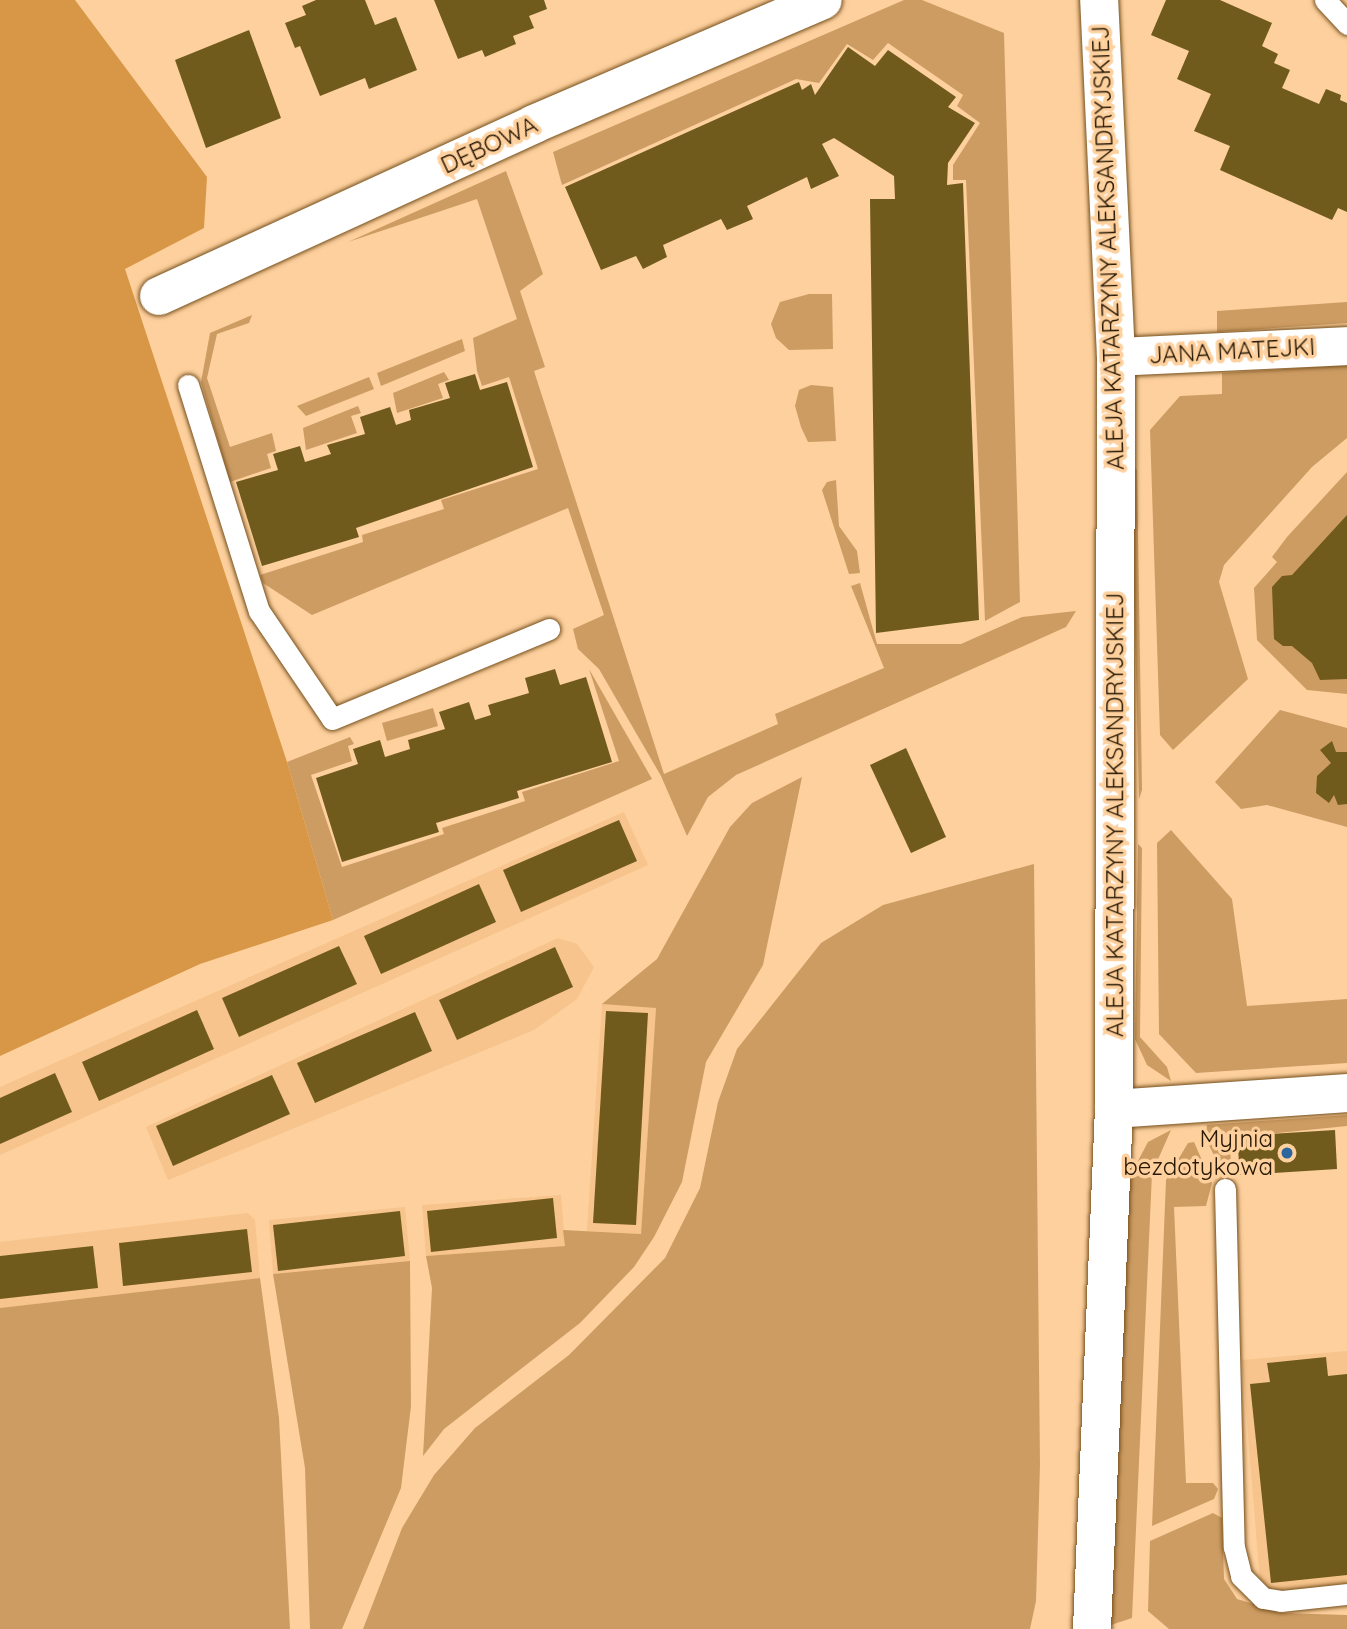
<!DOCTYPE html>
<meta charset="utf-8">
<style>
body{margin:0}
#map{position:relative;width:1347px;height:1629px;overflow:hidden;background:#fdd09d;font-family:Quicksand,sans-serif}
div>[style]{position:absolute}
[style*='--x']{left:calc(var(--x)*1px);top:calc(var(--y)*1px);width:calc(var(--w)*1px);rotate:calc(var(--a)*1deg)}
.built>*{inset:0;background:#f6c48c}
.green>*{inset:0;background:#cd9c63}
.forest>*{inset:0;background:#d89746}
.building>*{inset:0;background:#705b1d}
.roads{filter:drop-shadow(0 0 2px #754f1d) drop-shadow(0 0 2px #754f1d)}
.lane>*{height:21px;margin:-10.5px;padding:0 10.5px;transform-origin:10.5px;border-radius:10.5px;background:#fff}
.street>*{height:38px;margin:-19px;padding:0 19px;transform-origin:19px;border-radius:19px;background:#fff}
.dots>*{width:19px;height:19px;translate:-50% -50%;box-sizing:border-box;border:4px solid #fdd09d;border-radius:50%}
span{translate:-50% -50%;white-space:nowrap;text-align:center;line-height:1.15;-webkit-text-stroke:7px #fdd09d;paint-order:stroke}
.street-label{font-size:24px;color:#281804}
.poi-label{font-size:24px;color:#281804}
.right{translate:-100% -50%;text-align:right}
</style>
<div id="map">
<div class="built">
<div style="clip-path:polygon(624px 812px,648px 865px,0 1155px,0 1087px)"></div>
<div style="clip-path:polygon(558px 938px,577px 944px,594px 967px,577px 999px,534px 1030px,168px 1180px,146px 1127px)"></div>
<div style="clip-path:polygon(602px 1004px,656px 1007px,641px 1234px,587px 1231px)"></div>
<div style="clip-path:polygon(561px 1195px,565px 1246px,426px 1256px,422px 1205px)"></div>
<div style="clip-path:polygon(405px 1207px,410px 1261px,273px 1274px,269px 1220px)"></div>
<div style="clip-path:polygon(248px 1213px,255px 1220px,260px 1278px,0 1308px,0 1242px)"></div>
<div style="clip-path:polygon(1347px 1351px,1347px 1586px,1261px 1594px,1242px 1360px)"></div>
</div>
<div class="green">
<div style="clip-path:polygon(904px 0,922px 0,1004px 33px,1020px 602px,985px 621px,966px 180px,953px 180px,953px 165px,980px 123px,957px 106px,963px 95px,888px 43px,873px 60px,847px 44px,819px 83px,796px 79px,562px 185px,553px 152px)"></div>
<div style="clip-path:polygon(506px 171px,543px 274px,520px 291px,545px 367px,534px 371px,664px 774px,778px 724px,775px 714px,884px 668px,851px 586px,860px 583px,877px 644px,961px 644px,1022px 617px,1076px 611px,1066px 627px,736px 775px,708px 797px,687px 836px,661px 776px,599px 669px,578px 649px,573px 629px,604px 615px,568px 508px,312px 615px,263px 583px,260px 575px,363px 542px,362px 535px,444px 509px,441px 500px,538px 469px,509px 377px,482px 386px,477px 371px,473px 338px,517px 319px,477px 199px,348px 242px)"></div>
<div style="clip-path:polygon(809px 294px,832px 294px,833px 349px,789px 350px,776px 338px,771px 324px,780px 302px)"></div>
<div style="clip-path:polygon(1347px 302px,1347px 323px,1217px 332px,1217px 311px)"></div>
<div style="clip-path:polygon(252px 315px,249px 323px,217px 334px,207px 378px,230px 447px,272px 433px,276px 451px,267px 454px,271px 468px,230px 482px,201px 382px,210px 333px)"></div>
<div style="clip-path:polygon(462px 339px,465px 351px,381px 386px,377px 373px)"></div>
<div style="clip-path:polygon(1347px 365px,1347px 438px,1312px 467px,1224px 565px,1219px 582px,1248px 679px,1173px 750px,1160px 735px,1150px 430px,1180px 396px,1222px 394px,1222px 373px)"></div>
<div style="clip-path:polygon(444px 372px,449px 380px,438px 384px,443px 398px,397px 413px,393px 393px)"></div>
<div style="clip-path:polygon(369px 377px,374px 389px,306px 416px,297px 406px)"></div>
<div style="clip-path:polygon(811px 385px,833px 387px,836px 441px,808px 442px,801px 427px,795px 406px,799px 390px)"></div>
<div style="clip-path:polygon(358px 406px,361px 413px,351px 416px,357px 433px,306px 450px,303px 428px)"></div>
<div style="clip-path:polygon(1131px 464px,1137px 470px,1142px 790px,1139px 799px)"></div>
<div style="clip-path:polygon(1347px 472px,1347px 694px,1307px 690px,1257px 640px,1254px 588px,1277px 562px,1272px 557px,1287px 537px)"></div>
<div style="clip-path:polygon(836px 480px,839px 526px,857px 551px,860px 573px,849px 574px,822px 490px,827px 482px)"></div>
<div style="clip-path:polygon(589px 669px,652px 779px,333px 920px,287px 762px,350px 737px,354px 744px,348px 746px,352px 761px,311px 775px,342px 867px,444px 834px,442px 828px,525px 801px,522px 792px,619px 761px)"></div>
<div style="clip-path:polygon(433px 708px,438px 726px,387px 741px,382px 723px)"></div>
<div style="clip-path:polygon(1280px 710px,1347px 728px,1347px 827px,1267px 805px,1241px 809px,1215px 782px)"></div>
<div style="clip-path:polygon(802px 777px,763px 965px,706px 1062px,682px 1182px,654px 1237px,634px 1267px,580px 1323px,444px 1429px,423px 1456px,432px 1288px,426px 1256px,565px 1246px,563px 1230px,641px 1234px,656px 1008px,602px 1004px,657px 959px,730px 827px,752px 803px)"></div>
<div style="clip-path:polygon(1171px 830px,1232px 899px,1247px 1006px,1347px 999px,1347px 1063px,1196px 1073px,1159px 1034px,1157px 843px)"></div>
<div style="clip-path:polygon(1138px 844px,1142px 848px,1140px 1037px,1167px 1067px,1171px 1081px,1147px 1065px,1135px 1039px)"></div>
<div style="clip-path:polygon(1034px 864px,1040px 1465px,1036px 1601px,1030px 1629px,363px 1629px,402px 1528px,434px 1475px,475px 1428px,569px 1355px,665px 1258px,700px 1188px,718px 1102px,737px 1049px,821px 943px,883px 905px)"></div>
<div style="clip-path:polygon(1347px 1115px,1347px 1126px,1229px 1138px,1232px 1172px,1223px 1174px,1207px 1141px,1205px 1125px)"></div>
<div style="clip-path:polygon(1171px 1130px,1152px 1173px,1132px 1618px,1111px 1625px,1130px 1176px,1148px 1142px)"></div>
<div style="clip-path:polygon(1194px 1142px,1212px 1183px,1206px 1206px,1174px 1207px,1186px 1483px,1213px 1483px,1218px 1489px,1214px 1499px,1152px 1526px,1166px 1180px,1188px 1143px)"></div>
<div style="clip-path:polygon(410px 1261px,411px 1406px,401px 1488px,342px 1629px,310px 1629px,305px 1468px,273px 1274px)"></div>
<div style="clip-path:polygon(260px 1278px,279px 1418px,290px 1629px,0 1629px,0 1308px)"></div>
<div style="clip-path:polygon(1213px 1513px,1222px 1518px,1224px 1579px,1237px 1599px,1283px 1613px,1347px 1615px,1347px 1629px,1169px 1629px,1148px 1611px,1150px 1541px)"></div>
</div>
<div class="forest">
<div style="clip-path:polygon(0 0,75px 0,207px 177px,204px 228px,125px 269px,287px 762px,333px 920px,200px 964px,0 1056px)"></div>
</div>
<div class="building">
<div style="clip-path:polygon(316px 0,365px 0,375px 25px,396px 17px,417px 70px,369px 89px,365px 78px,320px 96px,300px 46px,295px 48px,285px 23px,306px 15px,302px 6px)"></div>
<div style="clip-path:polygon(434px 0,544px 0,547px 9px,529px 16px,534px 28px,513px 36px,516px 44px,485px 57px,482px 50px,458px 59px)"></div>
<div style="clip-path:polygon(1166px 0,1220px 0,1272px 23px,1262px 46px,1278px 54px,1274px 63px,1290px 70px,1282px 88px,1319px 104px,1326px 89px,1341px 95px,1340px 100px,1347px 103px,1347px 212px,1338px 208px,1332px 220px,1220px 170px,1230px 146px,1194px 131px,1211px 94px,1177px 79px,1189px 51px,1151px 35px)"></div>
<div style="clip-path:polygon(249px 30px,281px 118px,206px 148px,175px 60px)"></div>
<div style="clip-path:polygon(848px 47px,875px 66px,888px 50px,956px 97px,948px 107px,975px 123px,948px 163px,947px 185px,963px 183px,979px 620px,876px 633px,870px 199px,895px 199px,894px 176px,834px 138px,822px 144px,839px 176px,811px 189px,807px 177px,747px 206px,753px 219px,727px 230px,721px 219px,663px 245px,667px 257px,643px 269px,636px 256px,601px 270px,565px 187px,799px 82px,802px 90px,811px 84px,815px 95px)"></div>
<div style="clip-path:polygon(475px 374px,480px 390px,507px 382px,533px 467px,356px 528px,359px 537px,262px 566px,236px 482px,278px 470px,273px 454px,300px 446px,305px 462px,331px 454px,327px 445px,365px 434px,360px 417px,390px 407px,396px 425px,411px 420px,409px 410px,450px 398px,445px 383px)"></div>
<div style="clip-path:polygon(1347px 515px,1347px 679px,1320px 680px,1312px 663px,1292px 646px,1283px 646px,1274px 639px,1272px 587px,1282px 576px,1292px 575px)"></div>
<div style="clip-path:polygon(555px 669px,560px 685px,586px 677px,612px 762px,517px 791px,519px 798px,436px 823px,439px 832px,342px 862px,316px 778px,358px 764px,353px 749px,380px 740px,385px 757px,410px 749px,408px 740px,445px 729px,439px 712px,469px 702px,475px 720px,491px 715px,488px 705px,529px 693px,525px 678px)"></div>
<div style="clip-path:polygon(1332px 741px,1336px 752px,1347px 752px,1347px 804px,1338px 805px,1334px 795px,1329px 803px,1316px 793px,1317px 776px,1331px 763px,1320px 750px)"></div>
<div style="clip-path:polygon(906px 748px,946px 837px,911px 853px,870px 765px)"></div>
<div style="clip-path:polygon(619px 820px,637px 861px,521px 912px,503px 870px)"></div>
<div style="clip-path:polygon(479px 884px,496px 922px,381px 974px,364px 936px)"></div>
<div style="clip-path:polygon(339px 946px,357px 984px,239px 1037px,222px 998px)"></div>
<div style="clip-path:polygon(555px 947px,573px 987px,457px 1040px,439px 1000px)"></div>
<div style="clip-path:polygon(197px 1010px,214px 1049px,99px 1101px,82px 1062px)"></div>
<div style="clip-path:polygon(606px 1011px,648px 1013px,636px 1225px,593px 1223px)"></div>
<div style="clip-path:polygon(415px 1012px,432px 1051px,315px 1103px,297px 1063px)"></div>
<div style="clip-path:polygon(55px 1073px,72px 1112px,0 1144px,0 1098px)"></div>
<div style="clip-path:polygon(272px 1075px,290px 1114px,173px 1166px,156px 1126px)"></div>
<div style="clip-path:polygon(1335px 1130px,1337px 1169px,1240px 1175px,1237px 1136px)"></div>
<div style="clip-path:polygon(553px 1198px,557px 1238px,431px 1252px,427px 1211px)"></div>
<div style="clip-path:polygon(400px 1211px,405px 1256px,278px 1271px,273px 1225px)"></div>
<div style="clip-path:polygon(247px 1229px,252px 1272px,123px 1286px,119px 1243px)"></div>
<div style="clip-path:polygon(93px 1246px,98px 1288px,0 1299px,0 1256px)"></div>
<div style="clip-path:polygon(1326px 1357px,1328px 1376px,1347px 1374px,1347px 1575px,1271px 1583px,1250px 1384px,1270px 1382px,1267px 1363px)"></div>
</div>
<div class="roads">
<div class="lane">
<div style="--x:1325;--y:0;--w:33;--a:47"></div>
<div style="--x:188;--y:385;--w:237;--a:72.6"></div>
<div style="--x:259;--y:611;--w:130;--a:55.9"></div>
<div style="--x:332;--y:719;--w:235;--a:-22.5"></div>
<div style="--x:1225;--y:1189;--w:358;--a:88.6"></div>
<div style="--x:1234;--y:1547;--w:30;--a:76"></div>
<div style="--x:1241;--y:1576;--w:31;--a:45"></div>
<div style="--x:1263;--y:1598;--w:18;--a:9"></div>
<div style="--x:1281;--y:1601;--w:66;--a:-6.1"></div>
</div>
<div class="street">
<div style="--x:159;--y:296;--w:413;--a:-24.6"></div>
<div style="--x:534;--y:124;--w:314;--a:-23.2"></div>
<div style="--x:1116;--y:357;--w:231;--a:-2.7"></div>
<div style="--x:1114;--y:1109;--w:234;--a:-3.9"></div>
<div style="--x:1092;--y:1629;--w:520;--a:-87.58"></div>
<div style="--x:1114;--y:1109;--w:752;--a:-89.85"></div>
<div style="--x:1116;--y:357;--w:357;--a:-92.7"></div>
</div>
</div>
<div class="dots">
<div style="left:1287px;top:1153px;background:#2b669e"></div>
</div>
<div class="street-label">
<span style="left:489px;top:145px;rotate:-25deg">DĘBOWA</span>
<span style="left:1108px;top:248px;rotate:-92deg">ALEJA KATARZYNY ALEKSANDRYJSKIEJ</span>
<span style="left:1232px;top:351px;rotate:-3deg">JANA MATEJKI</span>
<span style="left:1115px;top:815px;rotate:-90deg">ALEJA KATARZYNY ALEKSANDRYJSKIEJ</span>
</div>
<div class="poi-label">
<span class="right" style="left:1273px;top:1153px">Myjnia<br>bezdotykowa</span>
</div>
</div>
